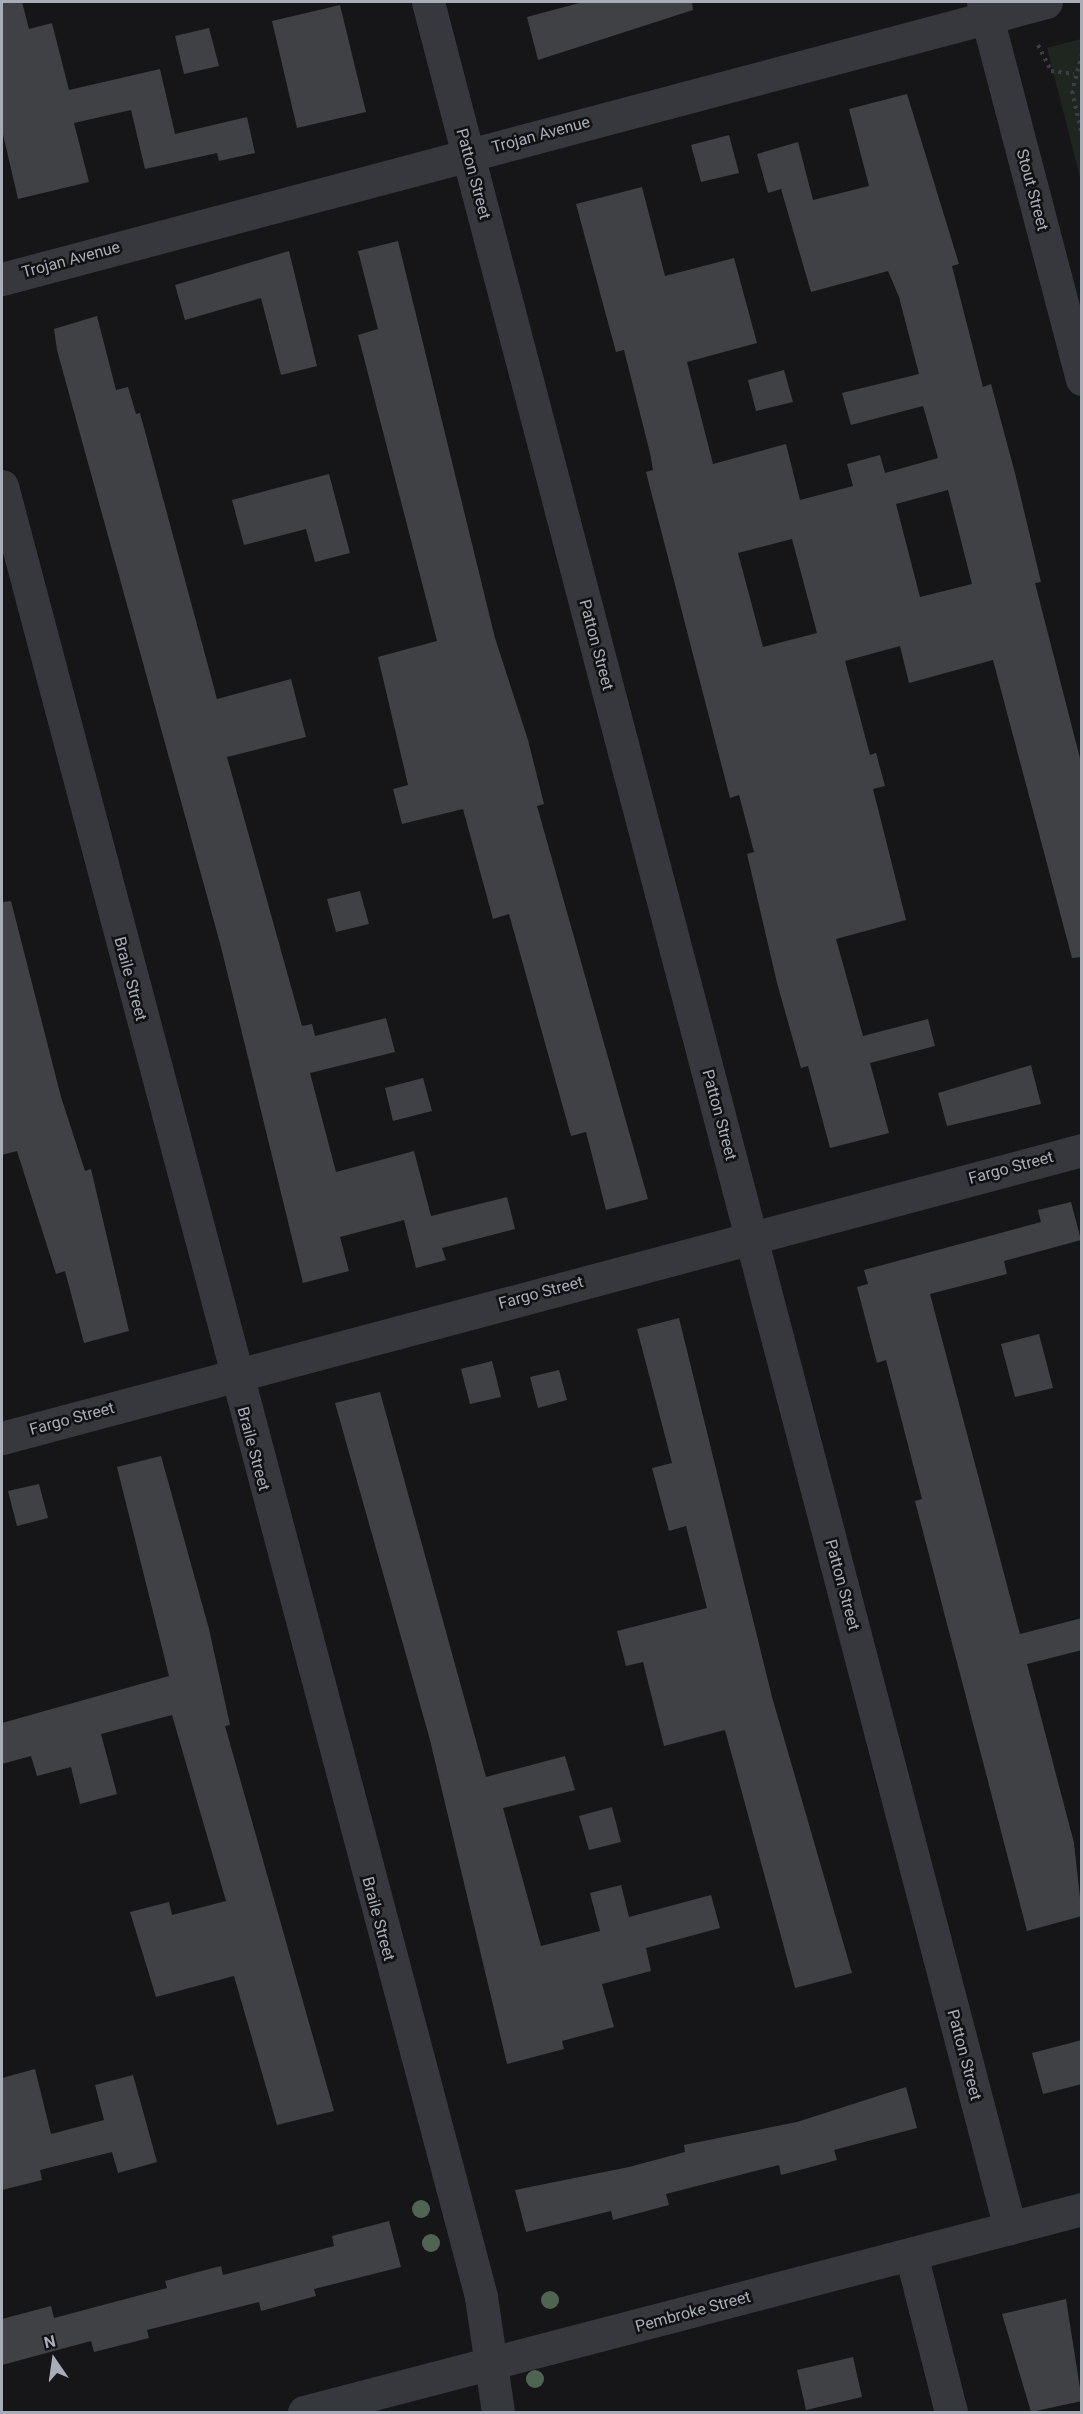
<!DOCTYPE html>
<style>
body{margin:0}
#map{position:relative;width:1083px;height:2414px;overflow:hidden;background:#161618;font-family:Roboto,sans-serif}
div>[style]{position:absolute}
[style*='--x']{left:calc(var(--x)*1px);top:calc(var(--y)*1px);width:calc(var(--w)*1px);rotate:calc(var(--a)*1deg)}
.green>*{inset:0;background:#1e261f}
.building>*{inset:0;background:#404145}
.path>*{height:4px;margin-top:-2px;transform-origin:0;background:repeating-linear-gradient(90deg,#3d3f44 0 3px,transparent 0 7.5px)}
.minor>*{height:33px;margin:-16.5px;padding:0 16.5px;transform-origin:16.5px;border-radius:16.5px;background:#37383d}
.tertiary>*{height:33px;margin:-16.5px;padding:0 16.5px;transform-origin:16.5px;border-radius:16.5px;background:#37383d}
.trees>*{width:18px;height:18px;margin:-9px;border-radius:50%;background:#506452}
span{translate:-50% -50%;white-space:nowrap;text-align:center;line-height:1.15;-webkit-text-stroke:5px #111113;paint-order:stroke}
.street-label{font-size:16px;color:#a8adb8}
.frame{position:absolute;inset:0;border:3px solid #a8adb8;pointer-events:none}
.north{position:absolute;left:24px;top:2330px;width:60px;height:60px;-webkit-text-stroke:4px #111113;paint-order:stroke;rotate:347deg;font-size:16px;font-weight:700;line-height:24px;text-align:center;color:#a8adb8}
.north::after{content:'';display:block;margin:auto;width:21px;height:27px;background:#a8adb8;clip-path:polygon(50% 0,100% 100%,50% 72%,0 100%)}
</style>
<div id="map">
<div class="green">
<div style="clip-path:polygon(1081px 39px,1082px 39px,1081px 181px,1047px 48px)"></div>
</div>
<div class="building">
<div style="clip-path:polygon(2px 2px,22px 2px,29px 29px,52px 23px,69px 90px,160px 69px,175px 134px,247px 117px,255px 153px,219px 161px,217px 153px,145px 169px,131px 110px,74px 123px,89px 182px,18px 199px,2px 130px)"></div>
<div style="clip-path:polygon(583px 2px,692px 2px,693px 10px,538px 60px,527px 17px)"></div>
<div style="clip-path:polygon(340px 5px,366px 112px,297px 128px,272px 21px)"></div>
<div style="clip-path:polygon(209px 28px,219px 66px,184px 74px,175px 36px)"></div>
<div style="clip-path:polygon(evenodd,907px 94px,959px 264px,952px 266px,983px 387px,991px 384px,1015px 473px,1041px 582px,1035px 583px,1082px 766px,1082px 957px,1072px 958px,993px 660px,909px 683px,900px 646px,845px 661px,870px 755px,876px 753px,885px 786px,873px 789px,906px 920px,836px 939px,863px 1036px,928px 1019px,935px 1046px,870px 1063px,889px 1133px,830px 1148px,808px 1066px,801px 1068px,777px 983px,747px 854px,754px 852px,739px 795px,730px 798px,723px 771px,646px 472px,653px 470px,650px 453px,624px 350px,616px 352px,576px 204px,642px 187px,665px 276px,734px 258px,757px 343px,687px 362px,713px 464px,786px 444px,800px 500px,853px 486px,847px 464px,880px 455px,885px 473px,938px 458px,923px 406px,851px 425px,842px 393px,919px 374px,899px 297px,888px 271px,811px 292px,781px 189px,768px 193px,757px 154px,798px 142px,813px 200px,869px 186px,849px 109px,907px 94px,948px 490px,972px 584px,920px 597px,896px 504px,948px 490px,907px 94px,792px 539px,817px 633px,763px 647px,738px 553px,792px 539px)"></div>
<div style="clip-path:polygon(729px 135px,739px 173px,701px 182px,691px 145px)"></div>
<div style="clip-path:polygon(398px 241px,495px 638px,528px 740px,544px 804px,537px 806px,648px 1199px,606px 1210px,586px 1132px,571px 1136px,509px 914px,493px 919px,463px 809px,402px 824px,393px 789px,408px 785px,378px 657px,437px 641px,358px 335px,378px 329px,358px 251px)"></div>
<div style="clip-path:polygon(289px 251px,317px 366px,281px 375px,261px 298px,185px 320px,175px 285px)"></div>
<div style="clip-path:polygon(97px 316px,116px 390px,128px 387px,136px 414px,140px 413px,217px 699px,291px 679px,306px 737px,227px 757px,302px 1026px,312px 1024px,315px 1036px,386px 1018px,395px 1052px,310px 1073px,336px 1172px,414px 1151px,431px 1216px,507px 1197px,515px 1229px,442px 1248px,446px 1260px,416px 1268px,404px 1220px,340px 1237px,349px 1271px,303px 1283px,221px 947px,57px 350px,54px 329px)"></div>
<div style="clip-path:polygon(784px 370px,793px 402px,756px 411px,748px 380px)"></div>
<div style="clip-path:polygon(329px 474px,350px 553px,315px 562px,306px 529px,244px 545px,232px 500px)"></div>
<div style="clip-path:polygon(360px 891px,369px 924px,336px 932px,327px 899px)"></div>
<div style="clip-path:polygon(11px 901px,61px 1097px,85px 1171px,91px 1169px,129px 1331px,84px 1343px,65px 1271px,56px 1274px,17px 1151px,2px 1155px,2px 902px)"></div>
<div style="clip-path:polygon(1031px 1065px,1041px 1104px,947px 1126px,938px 1093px)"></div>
<div style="clip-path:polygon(423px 1078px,432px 1111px,393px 1121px,385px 1088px)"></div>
<div style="clip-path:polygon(1071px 1202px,1081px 1240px,1004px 1261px,1007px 1274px,930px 1294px,1020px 1634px,1082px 1618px,1082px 1650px,1027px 1664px,1074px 1843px,1082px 1916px,1027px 1931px,915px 1501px,922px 1499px,886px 1360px,877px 1363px,857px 1287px,868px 1284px,864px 1270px,1041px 1222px,1038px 1210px)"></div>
<div style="clip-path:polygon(679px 1318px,772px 1697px,852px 1973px,795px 1988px,725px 1730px,664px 1746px,643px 1662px,626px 1666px,617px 1631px,707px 1608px,686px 1526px,669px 1531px,652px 1468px,672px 1463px,637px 1329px)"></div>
<div style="clip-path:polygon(1039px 1334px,1053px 1388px,1015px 1397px,1001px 1344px)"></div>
<div style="clip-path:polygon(492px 1361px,501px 1397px,470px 1404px,461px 1369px)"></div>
<div style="clip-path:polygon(559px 1370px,567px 1400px,538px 1408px,530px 1377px)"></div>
<div style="clip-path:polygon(380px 1392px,486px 1777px,565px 1756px,575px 1790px,503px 1808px,541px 1946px,600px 1931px,590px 1893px,621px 1885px,629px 1917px,711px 1895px,720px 1928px,646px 1948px,651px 1971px,602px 1984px,614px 2027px,562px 2041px,564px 2049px,507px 2064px,430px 1740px,335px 1403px)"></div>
<div style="clip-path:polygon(161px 1456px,209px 1629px,230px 1725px,225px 1726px,334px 2111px,277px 2125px,234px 1976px,156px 1997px,130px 1912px,169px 1902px,172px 1915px,226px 1901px,172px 1715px,101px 1734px,117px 1794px,80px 1804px,71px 1767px,37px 1776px,31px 1756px,2px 1764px,2px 1723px,169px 1676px,117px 1467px)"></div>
<div style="clip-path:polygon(39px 1484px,48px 1518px,17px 1526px,8px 1491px)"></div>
<div style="clip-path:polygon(612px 1807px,621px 1842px,589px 1850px,579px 1816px)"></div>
<div style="clip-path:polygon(1082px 2040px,1082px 2084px,1043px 2094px,1032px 2053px)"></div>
<div style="clip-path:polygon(35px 2069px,51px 2134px,104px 2120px,95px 2085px,133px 2075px,157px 2162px,118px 2173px,112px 2152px,40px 2170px,42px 2180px,2px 2190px,2px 2078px)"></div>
<div style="clip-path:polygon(906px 2087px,917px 2128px,834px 2150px,837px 2160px,781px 2175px,779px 2165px,666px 2194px,669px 2205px,613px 2220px,611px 2211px,526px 2232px,515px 2190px,629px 2167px,685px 2152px,684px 2145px,797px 2122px)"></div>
<div style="clip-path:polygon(389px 2221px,401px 2267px,314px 2289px,316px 2296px,261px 2311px,259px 2302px,147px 2330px,149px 2338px,94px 2352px,91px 2341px,2px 2365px,2px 2319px,51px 2306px,54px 2318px,167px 2288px,165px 2281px,194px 2273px,221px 2266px,223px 2275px,334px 2246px,332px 2236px)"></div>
<div style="clip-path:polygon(1066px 2299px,1082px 2401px,1031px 2412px,1002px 2314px)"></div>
<div style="clip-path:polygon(853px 2357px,862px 2397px,806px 2410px,797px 2370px)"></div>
</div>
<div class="path">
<div style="--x:1038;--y:45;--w:29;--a:63"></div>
<div style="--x:1051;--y:71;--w:23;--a:7"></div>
<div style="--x:1082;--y:54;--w:38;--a:105"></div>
<div style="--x:1072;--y:91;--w:45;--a:77.2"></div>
</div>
<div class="minor">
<div style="--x:428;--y:2;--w:2301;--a:75.35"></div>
<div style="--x:983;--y:2;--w:390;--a:75.3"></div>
<div style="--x:2;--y:279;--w:1080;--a:-14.86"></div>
<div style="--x:2;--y:486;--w:1873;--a:75.18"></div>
<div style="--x:481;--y:2297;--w:116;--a:81.6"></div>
<div style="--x:2;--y:1438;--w:1118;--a:-14.93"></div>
<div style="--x:911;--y:2254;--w:163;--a:75.8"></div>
</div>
<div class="tertiary">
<div style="--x:304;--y:2412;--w:804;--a:-14.62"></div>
</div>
<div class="trees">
<div style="left:421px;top:2209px"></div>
<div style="left:431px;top:2243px"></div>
<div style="left:550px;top:2300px"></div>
<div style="left:535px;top:2379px"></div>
</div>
<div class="street-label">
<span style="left:541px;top:135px;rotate:-15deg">Trojan Avenue</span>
<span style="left:473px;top:174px;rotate:75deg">Patton Street</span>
<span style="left:1032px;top:190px;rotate:75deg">Stout Street</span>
<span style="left:71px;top:260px;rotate:-15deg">Trojan Avenue</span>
<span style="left:596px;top:645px;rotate:75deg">Patton Street</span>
<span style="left:130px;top:979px;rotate:75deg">Braile Street</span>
<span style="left:719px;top:1115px;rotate:75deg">Patton Street</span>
<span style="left:1011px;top:1168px;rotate:-15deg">Fargo Street</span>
<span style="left:541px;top:1293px;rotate:-15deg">Fargo Street</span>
<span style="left:72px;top:1419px;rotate:-15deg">Fargo Street</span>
<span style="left:253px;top:1449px;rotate:75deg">Braile Street</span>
<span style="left:842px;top:1585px;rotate:75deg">Patton Street</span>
<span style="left:378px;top:1919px;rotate:75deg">Braile Street</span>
<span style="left:964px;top:2055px;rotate:75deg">Patton Street</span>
<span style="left:693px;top:2312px;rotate:-15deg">Pembroke Street</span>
</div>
<div class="frame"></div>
<div class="north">N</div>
</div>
